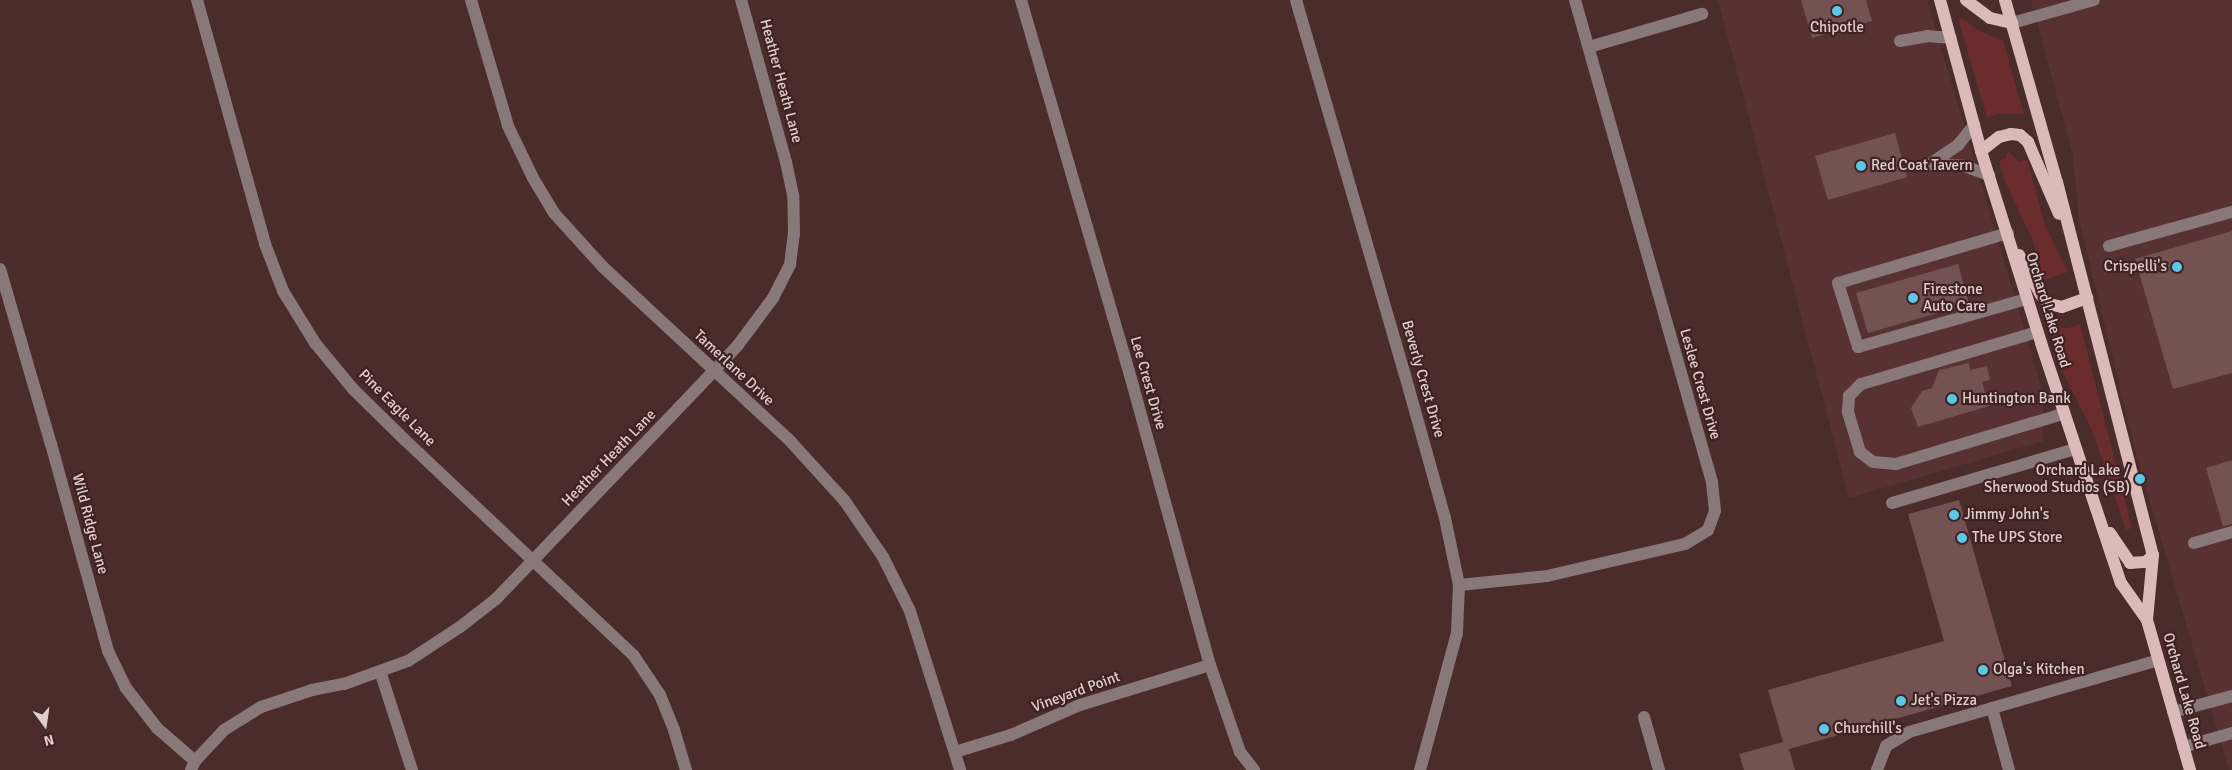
<!DOCTYPE html>
<style>
body{margin:0}
#map{position:relative;width:2232px;height:770px;overflow:hidden;background:#4a2c2b;font-family:Signika,sans-serif}
div>[style]{position:absolute}
[style*='--x']{left:calc(var(--x)*1px);top:calc(var(--y)*1px);width:calc(var(--w)*1px);rotate:calc(var(--a)*1deg)}
.built>*{inset:0;background:#583232}
.green>*{inset:0;background:#6a2c2e}
.building>*{inset:0;background:#735251}
.minor>*{height:12px;margin:-6px;padding:0 6px;transform-origin:6px;border-radius:6px;background:#897878}
.major>*{height:12px;margin:-6px;padding:0 6px;transform-origin:6px;border-radius:6px;background:#dcbaba}
.dots>*{width:14px;height:14px;translate:-50% -50%;box-sizing:border-box;border:2px solid #3f2222;border-radius:50%}
span{translate:-50% -50%;white-space:nowrap;text-align:center;line-height:1.15;-webkit-text-stroke:4.5px #3f2222;paint-order:stroke}
.poi-label{font-size:15px;color:#e1cccc}
.left{translate:0 -50%;text-align:left}
.right{translate:-100% -50%;text-align:right}
.street-label{font-size:15px;color:#e1cccc}
.north{position:absolute;left:20px;top:700px;width:50px;height:50px;-webkit-text-stroke:4px #3f2222;paint-order:stroke;rotate:166deg;font-size:14px;font-weight:700;line-height:20px;text-align:center;color:#e1cccc}
.north::after{content:'';display:block;margin:auto;width:18px;height:22px;background:#e1cccc;clip-path:polygon(50% 0,100% 100%,50% 72%,0 100%)}
</style>
<div id="map">
<div class="built">
<div style="clip-path:polygon(1718px 0,1927px 0,2043px 393px,2043px 441px,1849px 498px)"></div>
<div style="clip-path:polygon(2031px 0,2232px 0,2232px 770px,2229px 770px,2137px 457px,2079px 220px,2073px 156px)"></div>
</div>
<div class="green">
<div style="clip-path:polygon(1958px 19px,1963px 19px,1980px 31px,2003px 41px,2024px 114px,1997px 114px,1987px 118px)"></div>
<div style="clip-path:polygon(2009px 152px,2019px 162px,2027px 160px,2045px 225px,2068px 272px,2044px 280px,2033px 241px,2004px 179px,1999px 161px,2006px 158px,2006px 153px)"></div>
<div style="clip-path:polygon(2080px 324px,2132px 528px,2126px 530px,2092px 430px,2063px 373px,2049px 327px,2068px 328px)"></div>
</div>
<div class="building">
<div style="clip-path:polygon(1801px 0,1866px 0,1872px 21px,1812px 38px)"></div>
<div style="clip-path:polygon(1895px 133px,1907px 177px,1828px 200px,1815px 156px)"></div>
<div style="clip-path:polygon(2232px 231px,2232px 373px,2173px 389px,2135px 259px)"></div>
<div style="clip-path:polygon(1958px 264px,1969px 304px,1868px 333px,1856px 293px)"></div>
<div style="clip-path:polygon(1969px 363px,1970px 370px,1987px 366px,1990px 380px,1982px 382px,1989px 406px,1918px 427px,1911px 408px,1922px 391px,1932px 388px,1939px 370px)"></div>
<div style="clip-path:polygon(2232px 460px,2232px 524px,2223px 526px,2206px 468px)"></div>
<div style="clip-path:polygon(1959px 500px,2012px 686px,1789px 749px,1795px 770px,1744px 770px,1739px 754px,1783px 742px,1768px 690px,1944px 641px,1908px 514px)"></div>
</div>
<div class="minor">
<div style="--x:197;--y:0;--w:253;--a:74.4"></div>
<div style="--x:265;--y:244;--w:50;--a:69"></div>
<div style="--x:283;--y:291;--w:61;--a:58.4"></div>
<div style="--x:315;--y:343;--w:60;--a:50.4"></div>
<div style="--x:353;--y:389;--w:74;--a:44.5"></div>
<div style="--x:406;--y:441;--w:313;--a:43.3"></div>
<div style="--x:634;--y:656;--w:47;--a:56.3"></div>
<div style="--x:660;--y:695;--w:38;--a:68"></div>
<div style="--x:674;--y:730;--w:42;--a:73.3"></div>
<div style="--x:471;--y:0;--w:131;--a:73.6"></div>
<div style="--x:508;--y:126;--w:58;--a:64.3"></div>
<div style="--x:533;--y:178;--w:41;--a:59"></div>
<div style="--x:554;--y:213;--w:73;--a:47.8"></div>
<div style="--x:603;--y:267;--w:257;--a:42.9"></div>
<div style="--x:791;--y:442;--w:79;--a:47.6"></div>
<div style="--x:844;--y:500;--w:69;--a:55.6"></div>
<div style="--x:883;--y:557;--w:60;--a:63.4"></div>
<div style="--x:910;--y:611;--w:167;--a:72.5"></div>
<div style="--x:1021;--y:0;--w:402;--a:73.8"></div>
<div style="--x:1133;--y:386;--w:289;--a:74.6"></div>
<div style="--x:1210;--y:665;--w:92;--a:71"></div>
<div style="--x:1240;--y:752;--w:23;--a:52"></div>
<div style="--x:1296;--y:0;--w:391;--a:73.8"></div>
<div style="--x:1405;--y:375;--w:148;--a:74.4"></div>
<div style="--x:1445;--y:518;--w:68;--a:78.2"></div>
<div style="--x:1459;--y:585;--w:48;--a:92.4"></div>
<div style="--x:1457;--y:633;--w:142;--a:105.1"></div>
<div style="--x:2012;--y:23;--w:85;--a:-15.7"></div>
<div style="--x:1900;--y:41;--w:27;--a:-10"></div>
<div style="--x:1927;--y:36;--w:24;--a:5"></div>
<div style="--x:1589;--y:47;--w:118;--a:-16.3"></div>
<div style="--x:1930;--y:164;--w:34;--a:3"></div>
<div style="--x:1964;--y:166;--w:27;--a:20"></div>
<div style="--x:1930;--y:164;--w:34;--a:-34"></div>
<div style="--x:1958;--y:145;--w:26;--a:-51"></div>
<div style="--x:2008;--y:233;--w:177;--a:163.6"></div>
<div style="--x:1838;--y:283;--w:67;--a:72.6"></div>
<div style="--x:1858;--y:347;--w:176;--a:-15.9"></div>
<div style="--x:2109;--y:246;--w:128;--a:-15.5"></div>
<div style="--x:0;--y:269;--w:182;--a:73.8"></div>
<div style="--x:51;--y:444;--w:215;--a:74.6"></div>
<div style="--x:108;--y:651;--w:41;--a:64.1"></div>
<div style="--x:126;--y:688;--w:51;--a:52.2"></div>
<div style="--x:157;--y:728;--w:50;--a:41"></div>
<div style="--x:2037;--y:332;--w:184;--a:163.5"></div>
<div style="--x:1861;--y:384;--w:17;--a:135"></div>
<div style="--x:1849;--y:396;--w:16;--a:94"></div>
<div style="--x:1848;--y:412;--w:42;--a:73.3"></div>
<div style="--x:1860;--y:452;--w:16;--a:38"></div>
<div style="--x:1873;--y:462;--w:23;--a:5"></div>
<div style="--x:1896;--y:464;--w:174;--a:-16.7"></div>
<div style="--x:1892;--y:503;--w:191;--a:-16.4"></div>
<div style="--x:2194;--y:543;--w:40;--a:-16"></div>
<div style="--x:1459;--y:585;--w:88;--a:-5.8"></div>
<div style="--x:1547;--y:576;--w:142;--a:-13.1"></div>
<div style="--x:1685;--y:544;--w:27;--a:-31"></div>
<div style="--x:1708;--y:530;--w:20;--a:-70"></div>
<div style="--x:1715;--y:511;--w:29;--a:-96"></div>
<div style="--x:1712;--y:482;--w:501;--a:-105.87"></div>
<div style="--x:380;--y:671;--w:104;--a:72.1"></div>
<div style="--x:1992;--y:708;--w:64;--a:74.7"></div>
<div style="--x:2173;--y:712;--w:61;--a:-15.2"></div>
<div style="--x:1644;--y:717;--w:55;--a:74.2"></div>
<div style="--x:2183;--y:747;--w:51;--a:-15.9"></div>
<div style="--x:955;--y:752;--w:59;--a:-16.9"></div>
<div style="--x:1011;--y:735;--w:75;--a:-23.5"></div>
<div style="--x:1080;--y:705;--w:136;--a:-17.1"></div>
<div style="--x:191;--y:770;--w:10;--a:-66"></div>
<div style="--x:195;--y:761;--w:42;--a:-46.9"></div>
<div style="--x:224;--y:730;--w:44;--a:-31.9"></div>
<div style="--x:261;--y:707;--w:54;--a:-18.4"></div>
<div style="--x:312;--y:690;--w:33;--a:-11"></div>
<div style="--x:344;--y:684;--w:68;--a:-19.8"></div>
<div style="--x:408;--y:661;--w:62;--a:-33.2"></div>
<div style="--x:460;--y:627;--w:46;--a:-37.9"></div>
<div style="--x:496;--y:599;--w:314;--a:-46.3"></div>
<div style="--x:713;--y:372;--w:37;--a:-47"></div>
<div style="--x:738;--y:345;--w:59;--a:-53.3"></div>
<div style="--x:773;--y:298;--w:37;--a:-63"></div>
<div style="--x:790;--y:265;--w:31;--a:-83"></div>
<div style="--x:794;--y:234;--w:39;--a:-91"></div>
<div style="--x:793;--y:195;--w:34;--a:-102"></div>
<div style="--x:786;--y:162;--w:168;--a:-105.5"></div>
<div style="--x:1877;--y:770;--w:26;--a:-69"></div>
<div style="--x:1886;--y:746;--w:27;--a:-31"></div>
<div style="--x:1909;--y:732;--w:259;--a:-16.1"></div>
</div>
<div class="major">
<div style="--x:1940;--y:0;--w:156;--a:74.8"></div>
<div style="--x:1981;--y:151;--w:201;--a:72.6"></div>
<div style="--x:2041;--y:343;--w:253;--a:71.6"></div>
<div style="--x:2121;--y:583;--w:45;--a:54.9"></div>
<div style="--x:2147;--y:620;--w:156;--a:74"></div>
<div style="--x:1966;--y:0;--w:30;--a:37"></div>
<div style="--x:1990;--y:18;--w:23;--a:13"></div>
<div style="--x:2005;--y:0;--w:189;--a:74.1"></div>
<div style="--x:2057;--y:182;--w:385;--a:75.6"></div>
<div style="--x:2153;--y:555;--w:65;--a:95.3"></div>
<div style="--x:1981;--y:151;--w:23;--a:-38"></div>
<div style="--x:1999;--y:137;--w:12;--a:-14"></div>
<div style="--x:2011;--y:134;--w:9;--a:6"></div>
<div style="--x:2020;--y:135;--w:11;--a:41"></div>
<div style="--x:2028;--y:142;--w:78;--a:66.7"></div>
<div style="--x:2019;--y:255;--w:46;--a:61.2"></div>
<div style="--x:2041;--y:295;--w:12;--a:48"></div>
<div style="--x:2049;--y:304;--w:13;--a:13"></div>
<div style="--x:2062;--y:307;--w:27;--a:-20"></div>
<div style="--x:2110;--y:533;--w:36;--a:56"></div>
<div style="--x:2130;--y:563;--w:16;--a:-4"></div>
<div style="--x:2146;--y:562;--w:10;--a:-45"></div>
</div>
<div class="dots">
<div style="left:1837px;top:11px;background:#5dc7e8"></div>
<div style="left:1861px;top:166px;background:#5dc7e8"></div>
<div style="left:2177px;top:267px;background:#5dc7e8"></div>
<div style="left:1913px;top:298px;background:#5dc7e8"></div>
<div style="left:1952px;top:399px;background:#5dc7e8"></div>
<div style="left:2140px;top:479px;background:#5dc7e8"></div>
<div style="left:1954px;top:515px;background:#5dc7e8"></div>
<div style="left:1962px;top:538px;background:#5dc7e8"></div>
<div style="left:1983px;top:670px;background:#5dc7e8"></div>
<div style="left:1901px;top:701px;background:#5dc7e8"></div>
<div style="left:1824px;top:729px;background:#5dc7e8"></div>
</div>
<div class="poi-label">
<span style="left:1837px;top:28px">Chipotle</span>
<span class="left" style="left:1871px;top:166px">Red Coat Tavern</span>
<span class="right" style="left:2167px;top:267px">Crispelli's</span>
<span class="left" style="left:1923px;top:298px">Firestone<br>Auto Care</span>
<span class="left" style="left:1962px;top:399px">Huntington Bank</span>
<span class="right" style="left:2130px;top:479px">Orchard Lake /<br>Sherwood Studios (SB)</span>
<span class="left" style="left:1964px;top:515px">Jimmy John's</span>
<span class="left" style="left:1972px;top:538px">The UPS Store</span>
<span class="left" style="left:1993px;top:670px">Olga's Kitchen</span>
<span class="left" style="left:1911px;top:701px">Jet's Pizza</span>
<span class="left" style="left:1834px;top:729px">Churchill's</span>
</div>
<div class="street-label">
<span style="left:781px;top:81px;rotate:75deg">Heather Heath Lane</span>
<span style="left:2048px;top:310px;rotate:73deg">Orchard Lake Road</span>
<span style="left:734px;top:368px;rotate:43deg">Tamerlane Drive</span>
<span style="left:1423px;top:379px;rotate:74deg">Beverly Crest Drive</span>
<span style="left:1148px;top:383px;rotate:74deg">Lee Crest Drive</span>
<span style="left:1700px;top:384px;rotate:74deg">Leslee Crest Drive</span>
<span style="left:397px;top:408px;rotate:45deg">Pine Eagle Lane</span>
<span style="left:609px;top:458px;rotate:-46deg">Heather Heath Lane</span>
<span style="left:90px;top:524px;rotate:75deg">Wild Ridge Lane</span>
<span style="left:2184px;top:691px;rotate:74deg">Orchard Lake Road</span>
<span style="left:1076px;top:692px;rotate:-20deg">Vineyard Point</span>
</div>
<div class="north">N</div>
</div>
